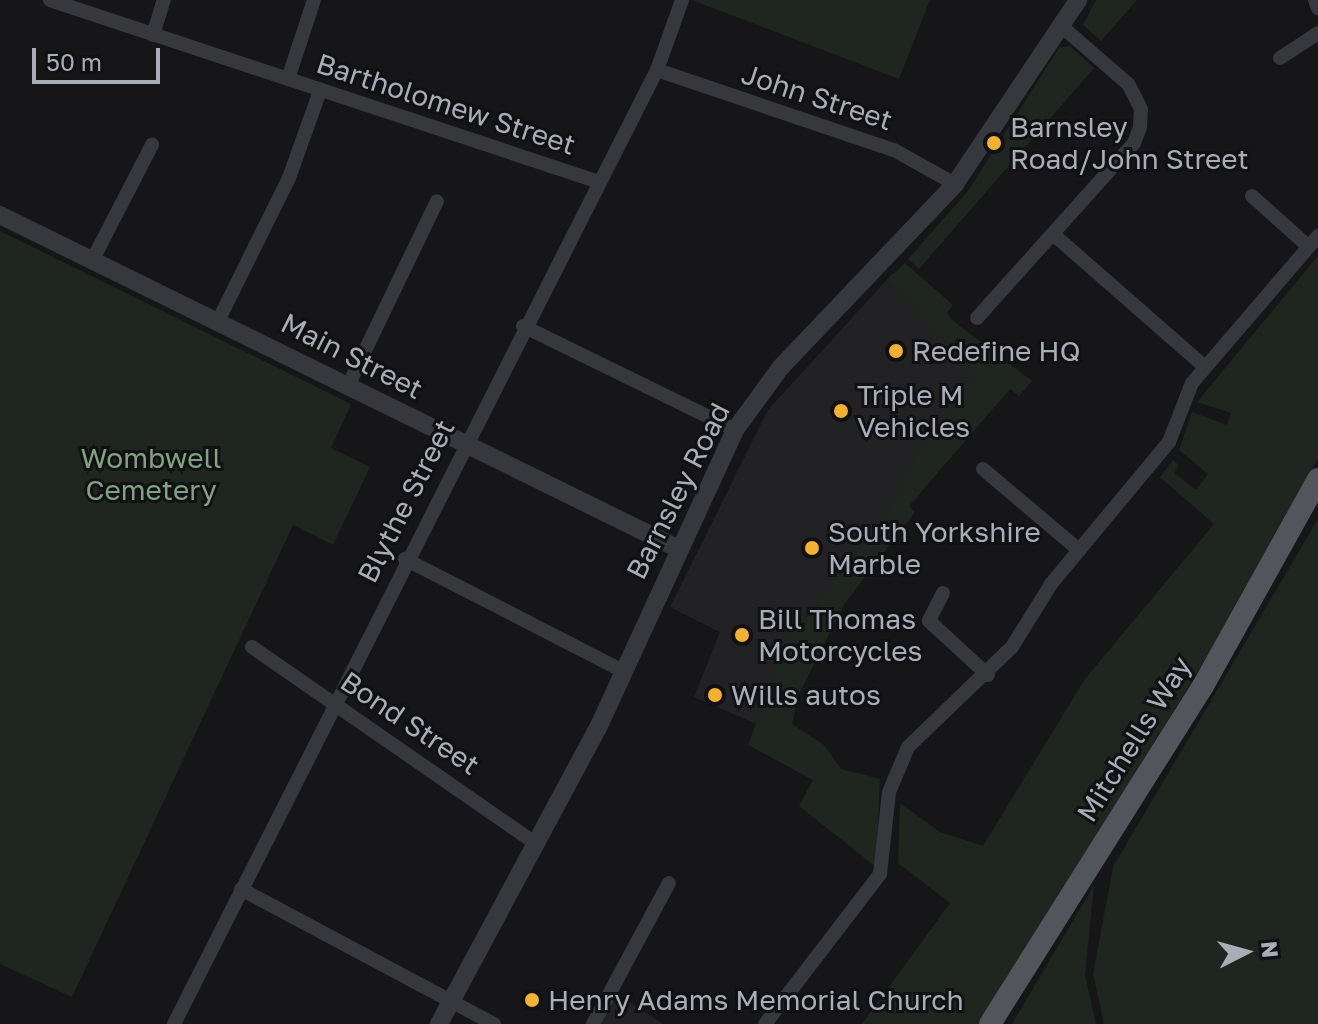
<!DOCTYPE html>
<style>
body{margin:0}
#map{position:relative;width:1318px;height:1024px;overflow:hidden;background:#161618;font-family:"Golos Text",sans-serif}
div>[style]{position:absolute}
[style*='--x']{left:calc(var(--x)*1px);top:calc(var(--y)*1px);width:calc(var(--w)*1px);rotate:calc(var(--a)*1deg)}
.built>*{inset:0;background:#222225}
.green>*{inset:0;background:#1e261f}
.minor>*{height:14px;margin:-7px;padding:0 7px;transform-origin:7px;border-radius:7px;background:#37383d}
.tertiary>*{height:18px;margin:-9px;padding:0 9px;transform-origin:9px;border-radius:9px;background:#37383d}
.primary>*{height:22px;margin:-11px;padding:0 11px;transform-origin:11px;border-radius:11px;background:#53555c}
.dots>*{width:22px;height:22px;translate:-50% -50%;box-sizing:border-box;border:4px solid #111113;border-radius:50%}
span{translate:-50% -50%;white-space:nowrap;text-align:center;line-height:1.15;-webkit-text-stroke:6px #111113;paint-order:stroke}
.street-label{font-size:28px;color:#a8adb8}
.poi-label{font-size:28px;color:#a8adb8}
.left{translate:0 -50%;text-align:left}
.park-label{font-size:28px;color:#7fa381}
.north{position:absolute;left:1206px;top:912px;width:80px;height:80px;-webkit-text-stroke:6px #111113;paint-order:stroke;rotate:84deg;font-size:22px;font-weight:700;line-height:32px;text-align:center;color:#a8adb8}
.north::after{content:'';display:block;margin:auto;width:28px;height:36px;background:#a8adb8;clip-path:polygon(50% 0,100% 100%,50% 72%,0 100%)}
.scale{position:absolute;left:32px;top:48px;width:128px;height:36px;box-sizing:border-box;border:4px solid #a8adb8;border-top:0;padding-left:10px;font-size:24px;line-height:28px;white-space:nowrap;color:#a8adb8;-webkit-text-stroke:6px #111113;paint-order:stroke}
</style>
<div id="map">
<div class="built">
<div style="clip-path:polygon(893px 273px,995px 369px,810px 615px,757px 724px,694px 697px,720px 632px,670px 607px,768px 410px)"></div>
<div style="clip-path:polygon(616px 993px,663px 1024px,600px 1024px)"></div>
</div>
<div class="green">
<div style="clip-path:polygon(692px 0,930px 0,899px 79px)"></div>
<div style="clip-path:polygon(1096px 0,1137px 0,1101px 41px,1083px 25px)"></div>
<div style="clip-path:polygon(1070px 46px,1094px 68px,919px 269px,908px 259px,968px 191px,1059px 48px)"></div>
<div style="clip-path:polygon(0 231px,351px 404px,331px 448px,370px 467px,333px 545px,293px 525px,72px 997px,0 964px)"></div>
<div style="clip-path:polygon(1318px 256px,1318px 458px,1255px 579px,980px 1024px,862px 1024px,950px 903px,898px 863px,900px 803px,940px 832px,983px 846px,1085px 679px,1214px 524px,1160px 477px,1173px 460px,1179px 465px,1174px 473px,1196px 490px,1208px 474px,1179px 450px,1192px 412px,1227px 425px,1231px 413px,1197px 402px)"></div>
<div style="clip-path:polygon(905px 263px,953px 305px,947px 313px,952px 320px,1032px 381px,1019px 396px,1010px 389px,909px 506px,915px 512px,845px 603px,799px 694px,792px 724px,824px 745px,841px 769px,880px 779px,876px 867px,799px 806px,813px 780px,748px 745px,790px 630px,810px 614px,904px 489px,898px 480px,971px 381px,954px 351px,887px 280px)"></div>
<div style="clip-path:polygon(1318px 519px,1318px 1024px,1104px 1024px,1093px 974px,1113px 867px)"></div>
<div style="clip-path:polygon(1094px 885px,1085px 975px,1096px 1024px,1012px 1024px)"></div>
</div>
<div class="minor">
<div style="--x:50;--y:0;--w:578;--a:18.34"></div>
<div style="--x:1315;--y:0;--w:9;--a:69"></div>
<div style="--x:153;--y:35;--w:37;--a:-73"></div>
<div style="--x:1280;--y:58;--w:45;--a:-33.3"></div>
<div style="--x:657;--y:70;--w:250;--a:18.7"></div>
<div style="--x:894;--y:150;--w:70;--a:29.1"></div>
<div style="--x:288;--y:79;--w:83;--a:-71.8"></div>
<div style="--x:1252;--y:196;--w:76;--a:41.8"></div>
<div style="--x:1053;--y:234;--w:202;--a:41.2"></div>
<div style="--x:92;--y:261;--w:131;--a:-62.7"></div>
<div style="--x:977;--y:318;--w:235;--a:-48.1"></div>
<div style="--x:1134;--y:143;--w:17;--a:-69"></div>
<div style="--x:1140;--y:127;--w:18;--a:-87"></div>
<div style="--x:1141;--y:109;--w:28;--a:-117"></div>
<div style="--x:1128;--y:84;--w:91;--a:-139"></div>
<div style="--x:218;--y:321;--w:160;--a:-63.6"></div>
<div style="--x:289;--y:178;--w:92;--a:-70.4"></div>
<div style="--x:523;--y:326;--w:236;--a:26.1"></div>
<div style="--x:348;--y:386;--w:205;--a:-64.3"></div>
<div style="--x:983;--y:469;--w:126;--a:40.2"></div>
<div style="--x:405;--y:559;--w:245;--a:27.2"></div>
<div style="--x:943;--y:593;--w:31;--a:117"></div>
<div style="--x:929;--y:621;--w:80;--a:42.5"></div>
<div style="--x:252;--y:647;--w:346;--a:34.7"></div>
<div style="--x:241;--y:889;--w:287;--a:28.1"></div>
<div style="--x:174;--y:1024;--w:1069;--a:-63.15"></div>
<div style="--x:657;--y:70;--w:74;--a:-70.3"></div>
<div style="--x:593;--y:1024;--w:160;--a:-61.7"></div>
<div style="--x:765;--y:1024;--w:189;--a:-52.5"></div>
<div style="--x:880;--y:874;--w:82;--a:-83.7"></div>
<div style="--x:889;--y:792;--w:49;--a:-67.1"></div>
<div style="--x:908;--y:747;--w:144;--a:-43.9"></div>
<div style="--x:1012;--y:647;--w:74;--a:-58.2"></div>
<div style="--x:1051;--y:584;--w:185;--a:-50.3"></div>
<div style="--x:1169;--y:442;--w:63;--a:-68.7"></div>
<div style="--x:1192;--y:383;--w:194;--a:-49.4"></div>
</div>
<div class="tertiary">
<div style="--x:0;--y:215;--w:757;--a:26.19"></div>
<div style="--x:439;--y:1024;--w:336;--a:-61.8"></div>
<div style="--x:598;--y:728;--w:328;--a:-65.3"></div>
<div style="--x:735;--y:430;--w:78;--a:-53.9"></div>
<div style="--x:781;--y:367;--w:253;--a:-46.4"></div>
<div style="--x:955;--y:184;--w:221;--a:-56.2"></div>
</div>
<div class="primary">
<div style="--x:990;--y:1024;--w:400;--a:-57.8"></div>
<div style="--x:1203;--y:686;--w:237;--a:-60.9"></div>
</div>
<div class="dots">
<div style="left:994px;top:143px;background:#f2b134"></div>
<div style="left:896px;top:351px;background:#f2b134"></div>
<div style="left:841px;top:411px;background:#f2b134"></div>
<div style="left:812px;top:548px;background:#f2b134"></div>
<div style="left:742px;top:635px;background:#f2b134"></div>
<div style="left:715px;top:695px;background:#f2b134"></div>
<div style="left:532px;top:1000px;background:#f2b134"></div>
</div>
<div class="street-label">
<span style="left:817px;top:97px;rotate:18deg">John Street</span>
<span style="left:446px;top:104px;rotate:18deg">Bartholomew Street</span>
<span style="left:352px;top:356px;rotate:27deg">Main Street</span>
<span style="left:678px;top:491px;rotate:-63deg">Barnsley Road</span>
<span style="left:406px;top:501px;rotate:-63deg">Blythe Street</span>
<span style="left:410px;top:723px;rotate:34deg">Bond Street</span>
<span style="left:1134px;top:739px;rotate:-58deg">Mitchells Way</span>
</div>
<div class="poi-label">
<span class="left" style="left:1010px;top:143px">Barnsley<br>Road/John Street</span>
<span class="left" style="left:912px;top:351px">Redefine HQ</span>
<span class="left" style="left:857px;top:411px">Triple M<br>Vehicles</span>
<span class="left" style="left:828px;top:548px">South Yorkshire<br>Marble</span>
<span class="left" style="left:758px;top:635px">Bill Thomas<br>Motorcycles</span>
<span class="left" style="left:731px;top:695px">Wills autos</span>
<span class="left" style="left:548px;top:1000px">Henry Adams Memorial Church</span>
</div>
<div class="park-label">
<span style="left:151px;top:474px">Wombwell<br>Cemetery</span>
</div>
<div class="north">N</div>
<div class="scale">50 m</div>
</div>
